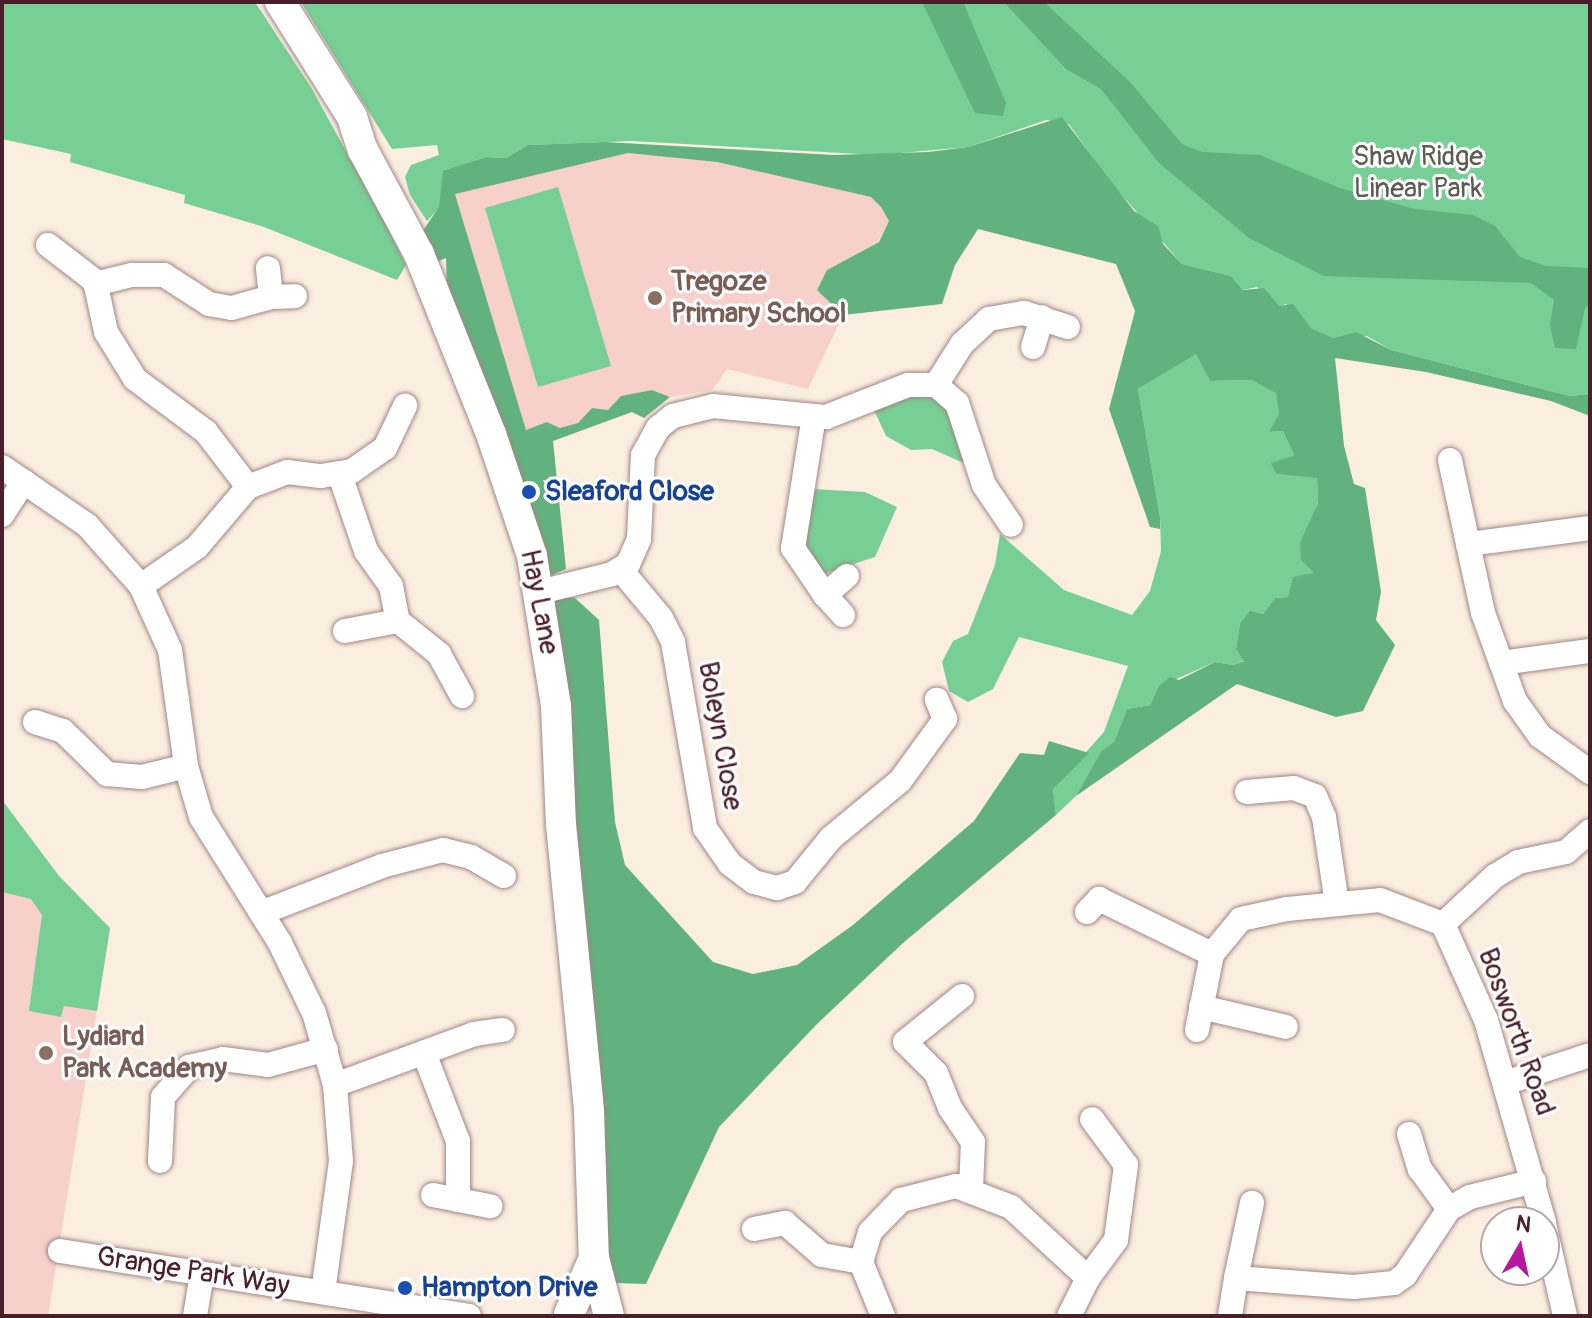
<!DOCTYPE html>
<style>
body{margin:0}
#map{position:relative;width:1592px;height:1318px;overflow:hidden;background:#faeee0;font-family:Pangolin,sans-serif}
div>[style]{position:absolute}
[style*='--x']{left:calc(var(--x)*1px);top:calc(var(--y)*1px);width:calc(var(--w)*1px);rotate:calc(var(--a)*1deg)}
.built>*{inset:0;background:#f7d0cb}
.green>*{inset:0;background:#77cf95}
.forest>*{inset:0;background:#61b27e}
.roads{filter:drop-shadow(0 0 2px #a28686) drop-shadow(0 0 2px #a28686)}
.minor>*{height:24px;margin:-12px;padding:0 12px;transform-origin:12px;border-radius:12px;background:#fff}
.tertiary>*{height:30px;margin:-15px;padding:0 15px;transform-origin:15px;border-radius:15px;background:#fff}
.dots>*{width:22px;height:22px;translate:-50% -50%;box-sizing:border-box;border:4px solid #fff;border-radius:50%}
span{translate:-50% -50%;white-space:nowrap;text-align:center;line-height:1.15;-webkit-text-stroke:6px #fff;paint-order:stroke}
.park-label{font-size:28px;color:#5a5d50}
.education-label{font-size:28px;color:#785e54;font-weight:700}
.left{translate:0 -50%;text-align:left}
.transit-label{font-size:28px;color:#164399;font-weight:700}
.street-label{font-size:28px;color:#4a1f2b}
.frame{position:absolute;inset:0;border:4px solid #4a1f2b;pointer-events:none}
.north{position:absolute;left:1480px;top:1206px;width:80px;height:80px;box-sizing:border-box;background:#fff;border:2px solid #b7a5aa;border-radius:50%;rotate:9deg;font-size:22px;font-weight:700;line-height:32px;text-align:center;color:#4a1f2b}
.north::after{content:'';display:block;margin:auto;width:28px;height:36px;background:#b5179e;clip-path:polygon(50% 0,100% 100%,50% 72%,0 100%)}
</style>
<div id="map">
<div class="built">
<div style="clip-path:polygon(628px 153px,717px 162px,871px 197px,881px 207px,889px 221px,878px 242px,827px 270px,817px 289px,843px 315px,808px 389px,727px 369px,712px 390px,670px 397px,652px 390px,622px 396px,608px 410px,592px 408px,578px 423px,560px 428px,547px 422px,526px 431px,455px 193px)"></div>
<div style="clip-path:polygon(2px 800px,59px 876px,110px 928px,48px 1316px,2px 1316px)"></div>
</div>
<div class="green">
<div style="clip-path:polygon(2px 2px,255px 2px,312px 89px,389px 230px,406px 265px,397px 280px,264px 227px,184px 203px,185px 195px,70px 162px,71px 154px,2px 139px)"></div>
<div style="clip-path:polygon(301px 2px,1590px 2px,1590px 394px,1570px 396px,1391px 350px,1367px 336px,1334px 338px,1311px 328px,1286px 304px,1279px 307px,1257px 287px,1243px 290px,1231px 276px,1182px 264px,1107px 178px,1069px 124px,1046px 120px,968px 147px,877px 155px,632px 141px,528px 145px,506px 158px,487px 157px,462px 169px,448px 169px,440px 207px,427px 221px,410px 195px,405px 177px,411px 165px,439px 155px,437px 145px,392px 149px)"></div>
<div style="clip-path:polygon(558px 187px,611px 366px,538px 387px,485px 208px)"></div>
<div style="clip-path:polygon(1196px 353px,1210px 381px,1251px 380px,1277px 393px,1279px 414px,1270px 432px,1283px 431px,1294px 455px,1272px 463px,1276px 474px,1317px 477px,1318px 502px,1307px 534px,1314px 573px,1289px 597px,1275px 598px,1263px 614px,1250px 610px,1240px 623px,1236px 649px,1245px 660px,1233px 665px,1215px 662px,1158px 687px,1150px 705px,1127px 709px,1114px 742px,1101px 751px,1076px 796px,1056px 815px,1053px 789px,1104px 732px,1128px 666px,1019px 637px,993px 689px,968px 702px,949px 691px,942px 662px,953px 641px,968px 634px,995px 565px,1000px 534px,1064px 590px,1132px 615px,1150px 591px,1161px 551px,1160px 517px,1138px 389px)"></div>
<div style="clip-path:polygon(913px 391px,948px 401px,966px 464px,932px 449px,911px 450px,886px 436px,874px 410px)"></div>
<div style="clip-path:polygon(812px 489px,865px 492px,897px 507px,875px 557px,823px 574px,806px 553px,799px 521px)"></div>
<div style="clip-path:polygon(2px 800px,59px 876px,110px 928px,97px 1011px,64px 1006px,61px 1017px,29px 1011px,42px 915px,31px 899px,2px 892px)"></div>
</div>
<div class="forest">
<div style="clip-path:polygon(922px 2px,963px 2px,1006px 103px,1003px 116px,975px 113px)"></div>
<div style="clip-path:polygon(1004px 2px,1044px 2px,1130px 82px,1182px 144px,1202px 152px,1260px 155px,1340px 188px,1415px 209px,1473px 215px,1495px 226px,1520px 257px,1546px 266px,1590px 268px,1590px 305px,1585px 308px,1576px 349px,1555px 348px,1550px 325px,1554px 300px,1531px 283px,1324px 276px,1249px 238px,1159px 163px,1101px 89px,1066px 69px)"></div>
<div style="clip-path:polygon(1062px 117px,1134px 211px,1158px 226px,1163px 244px,1182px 264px,1231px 276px,1243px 290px,1264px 288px,1279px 306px,1293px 304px,1311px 328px,1334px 338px,1356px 332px,1391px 350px,1570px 396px,1590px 394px,1590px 416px,1551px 401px,1426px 372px,1335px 358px,1344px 446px,1354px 484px,1365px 488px,1381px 592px,1376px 620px,1395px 645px,1363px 711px,1336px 717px,1237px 684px,1076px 796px,1101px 751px,1114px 742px,1127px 709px,1150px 705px,1158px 687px,1170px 677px,1179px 680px,1215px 662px,1233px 665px,1244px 661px,1236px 649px,1240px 623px,1250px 610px,1263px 614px,1275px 598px,1288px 597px,1293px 577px,1314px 573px,1301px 560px,1300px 543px,1318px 503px,1317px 478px,1276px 474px,1271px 463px,1294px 455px,1283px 431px,1269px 432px,1279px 414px,1276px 393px,1251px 380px,1210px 381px,1196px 354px,1138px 389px,1160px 517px,1160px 529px,1150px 527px,1109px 409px,1135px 311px,1116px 264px,978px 229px,955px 265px,942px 304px,843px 315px,817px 290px,827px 270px,879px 242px,889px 221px,881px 207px,871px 197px,717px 162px,628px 153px,455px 194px,526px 430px,547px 422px,560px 428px,578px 423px,592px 408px,608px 410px,621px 396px,652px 390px,670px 397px,644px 418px,632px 412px,553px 441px,566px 569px,547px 577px,447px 290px,446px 258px,434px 263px,422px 232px,439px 207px,443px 171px,487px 157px,506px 158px,528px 145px,605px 142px,834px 155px,928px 152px,968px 147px)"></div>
<div style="clip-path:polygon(563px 597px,575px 598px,599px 620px,615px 822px,625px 865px,713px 962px,753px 974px,797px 965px,853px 925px,974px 821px,1020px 753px,1044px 755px,1049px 741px,1089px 753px,1053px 789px,1056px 815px,903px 943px,818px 1023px,719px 1127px,646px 1284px,616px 1283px,607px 1274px,552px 601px)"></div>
</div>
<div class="roads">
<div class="minor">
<div style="--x:48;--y:245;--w:59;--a:37.5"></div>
<div style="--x:95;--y:281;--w:52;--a:77.8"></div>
<div style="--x:106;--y:332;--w:55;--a:58.3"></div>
<div style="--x:135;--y:379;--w:89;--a:36.7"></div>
<div style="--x:206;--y:432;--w:69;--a:52.6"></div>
<div style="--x:248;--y:487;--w:79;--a:130.4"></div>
<div style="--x:197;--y:547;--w:68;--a:145.1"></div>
<div style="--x:95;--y:284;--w:38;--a:-14"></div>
<div style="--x:132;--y:275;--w:32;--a:0"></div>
<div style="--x:164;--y:275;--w:54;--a:32.8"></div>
<div style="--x:209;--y:304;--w:23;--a:10"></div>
<div style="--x:232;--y:308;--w:41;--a:-15.8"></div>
<div style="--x:271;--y:297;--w:29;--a:-96"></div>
<div style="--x:271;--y:297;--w:24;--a:-2"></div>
<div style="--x:1033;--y:347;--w:31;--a:-73"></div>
<div style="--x:936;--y:385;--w:28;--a:41"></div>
<div style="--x:957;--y:403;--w:86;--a:71.8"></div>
<div style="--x:984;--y:485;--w:48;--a:56"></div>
<div style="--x:814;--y:416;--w:134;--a:99"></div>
<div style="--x:793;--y:548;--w:57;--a:55.8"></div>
<div style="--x:825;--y:595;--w:29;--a:-41"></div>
<div style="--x:1450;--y:460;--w:86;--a:77.9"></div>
<div style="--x:2;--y:467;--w:103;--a:34.3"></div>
<div style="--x:87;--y:525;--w:81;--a:48.5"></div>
<div style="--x:141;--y:586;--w:70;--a:65.6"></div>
<div style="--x:170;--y:650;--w:117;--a:82.1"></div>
<div style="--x:186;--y:766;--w:53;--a:73.6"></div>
<div style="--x:201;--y:817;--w:149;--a:57.9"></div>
<div style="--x:280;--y:943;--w:78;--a:64.1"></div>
<div style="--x:314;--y:1013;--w:75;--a:73.7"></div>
<div style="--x:335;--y:1085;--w:76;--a:85.5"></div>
<div style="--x:341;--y:1161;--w:132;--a:97.8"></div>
<div style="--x:340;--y:475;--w:80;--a:71.1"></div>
<div style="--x:366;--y:551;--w:43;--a:54.5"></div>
<div style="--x:391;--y:586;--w:36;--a:79"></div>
<div style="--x:398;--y:621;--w:53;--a:38.8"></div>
<div style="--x:439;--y:654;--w:48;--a:61.3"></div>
<div style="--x:248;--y:487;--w:42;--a:-21"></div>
<div style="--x:287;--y:472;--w:34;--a:7"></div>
<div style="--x:321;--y:476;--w:31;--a:-9"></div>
<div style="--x:352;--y:471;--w:40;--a:-34.9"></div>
<div style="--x:385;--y:448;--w:47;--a:-64.5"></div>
<div style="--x:2;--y:515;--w:40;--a:-57.1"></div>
<div style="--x:1590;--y:528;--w:123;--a:172.5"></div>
<div style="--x:1468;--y:544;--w:71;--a:77.7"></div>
<div style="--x:1483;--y:613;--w:94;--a:70"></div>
<div style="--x:1515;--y:701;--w:43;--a:54.5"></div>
<div style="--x:1540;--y:736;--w:62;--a:35.8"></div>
<div style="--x:621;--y:570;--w:62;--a:50.2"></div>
<div style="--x:661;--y:618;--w:27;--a:63"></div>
<div style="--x:673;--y:642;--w:189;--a:80.2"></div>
<div style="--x:705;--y:828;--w:44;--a:55.2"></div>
<div style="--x:730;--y:864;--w:30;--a:37"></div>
<div style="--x:754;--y:882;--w:24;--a:15"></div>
<div style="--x:777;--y:888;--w:19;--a:-18"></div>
<div style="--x:795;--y:882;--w:57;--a:-50.7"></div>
<div style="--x:831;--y:838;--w:89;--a:-39.6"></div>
<div style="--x:900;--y:781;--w:77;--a:-54"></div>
<div style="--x:945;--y:719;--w:21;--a:-113"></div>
<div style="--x:540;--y:592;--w:74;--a:-14"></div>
<div style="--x:612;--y:574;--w:19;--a:-32"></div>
<div style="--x:628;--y:564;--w:27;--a:-66"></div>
<div style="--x:639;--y:539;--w:84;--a:-87.3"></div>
<div style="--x:643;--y:455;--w:31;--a:-61"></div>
<div style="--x:658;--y:428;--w:19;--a:-39"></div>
<div style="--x:673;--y:416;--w:41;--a:-14"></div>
<div style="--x:713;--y:406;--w:114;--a:5.6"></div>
<div style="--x:826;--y:417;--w:88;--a:-21.3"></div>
<div style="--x:908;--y:385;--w:28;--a:0"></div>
<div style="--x:936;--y:385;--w:49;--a:-57.6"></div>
<div style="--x:962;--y:344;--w:37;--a:-43"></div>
<div style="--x:989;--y:319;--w:36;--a:-10"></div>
<div style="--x:1024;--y:313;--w:46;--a:17.7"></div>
<div style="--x:825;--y:595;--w:27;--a:48"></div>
<div style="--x:345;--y:631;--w:54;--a:-10.7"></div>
<div style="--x:1501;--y:663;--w:90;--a:-7.7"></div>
<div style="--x:35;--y:722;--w:29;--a:18"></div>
<div style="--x:63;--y:731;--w:62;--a:44.3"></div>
<div style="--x:107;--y:774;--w:35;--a:5"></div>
<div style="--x:142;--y:777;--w:45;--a:-14"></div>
<div style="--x:1247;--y:792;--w:47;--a:-4.9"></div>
<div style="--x:1294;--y:788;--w:22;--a:21"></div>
<div style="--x:1315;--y:796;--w:23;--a:67"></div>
<div style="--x:1324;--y:817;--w:88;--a:81.5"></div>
<div style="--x:1087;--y:912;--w:18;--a:-47"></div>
<div style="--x:1099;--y:899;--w:126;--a:26"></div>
<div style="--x:261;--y:913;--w:130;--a:-21.2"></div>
<div style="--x:382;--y:866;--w:63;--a:-14.7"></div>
<div style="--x:443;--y:850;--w:29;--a:14"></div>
<div style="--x:471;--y:857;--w:38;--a:30"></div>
<div style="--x:1443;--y:924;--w:71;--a:-42.7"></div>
<div style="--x:1495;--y:876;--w:27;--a:-31"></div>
<div style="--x:1518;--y:862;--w:49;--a:-11.8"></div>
<div style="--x:1566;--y:852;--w:32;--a:-41"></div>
<div style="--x:962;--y:996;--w:73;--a:141.1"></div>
<div style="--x:905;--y:1042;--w:44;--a:45"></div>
<div style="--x:936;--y:1073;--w:38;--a:68"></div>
<div style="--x:950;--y:1108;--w:41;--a:55.9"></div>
<div style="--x:973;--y:1142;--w:46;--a:92.5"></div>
<div style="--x:1201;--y:1007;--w:87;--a:13.2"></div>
<div style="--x:1197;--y:1030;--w:77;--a:-78.8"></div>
<div style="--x:1212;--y:954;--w:45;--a:-50.4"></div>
<div style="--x:1241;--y:919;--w:47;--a:-12.3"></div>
<div style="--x:1287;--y:909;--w:93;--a:-5.5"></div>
<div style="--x:1380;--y:900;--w:67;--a:20.9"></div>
<div style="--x:1443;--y:924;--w:105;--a:65.9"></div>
<div style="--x:1486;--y:1020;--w:210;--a:74"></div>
<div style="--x:424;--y:1053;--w:94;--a:68.9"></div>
<div style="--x:458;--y:1141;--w:59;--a:90"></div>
<div style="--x:458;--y:1200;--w:33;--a:11"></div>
<div style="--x:1505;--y:1083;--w:89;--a:-18.2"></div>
<div style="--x:335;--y:1085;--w:148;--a:-20.1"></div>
<div style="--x:474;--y:1034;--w:29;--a:-8"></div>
<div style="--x:1409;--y:1134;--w:37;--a:73"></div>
<div style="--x:1420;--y:1169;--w:49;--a:54.1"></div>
<div style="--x:160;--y:1161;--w:64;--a:-87.3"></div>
<div style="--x:163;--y:1097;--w:40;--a:-49"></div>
<div style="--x:189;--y:1067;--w:35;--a:-13"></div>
<div style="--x:223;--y:1059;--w:45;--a:7.6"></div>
<div style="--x:268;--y:1065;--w:60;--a:-15.4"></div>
<div style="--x:433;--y:1195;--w:25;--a:11"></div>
<div style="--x:1544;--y:1224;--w:94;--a:77.1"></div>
<div style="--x:754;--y:1229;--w:32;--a:-11"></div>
<div style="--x:785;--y:1223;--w:49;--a:40.9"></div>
<div style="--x:822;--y:1255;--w:40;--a:10"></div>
<div style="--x:60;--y:1251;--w:414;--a:9"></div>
<div style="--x:1088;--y:1278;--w:47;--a:-53.6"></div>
<div style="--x:1116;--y:1240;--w:76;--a:-82.4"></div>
<div style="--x:1126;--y:1165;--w:57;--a:-126.5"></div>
<div style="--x:1236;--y:1278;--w:77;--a:-78"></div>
<div style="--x:195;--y:1316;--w:43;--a:-80.5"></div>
<div style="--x:883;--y:1316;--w:58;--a:-112.2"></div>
<div style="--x:861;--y:1262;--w:31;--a:-73"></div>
<div style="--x:870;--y:1232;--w:45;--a:-45.9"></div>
<div style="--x:901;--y:1200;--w:57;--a:-14.3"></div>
<div style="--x:956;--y:1186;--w:59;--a:20.9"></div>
<div style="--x:1011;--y:1207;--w:105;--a:42.7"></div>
<div style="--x:1088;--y:1278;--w:42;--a:116.6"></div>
<div style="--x:1230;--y:1316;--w:38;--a:-81"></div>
<div style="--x:1236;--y:1278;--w:118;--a:4.4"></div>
<div style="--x:1354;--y:1287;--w:40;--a:-5.7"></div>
<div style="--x:1394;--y:1283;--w:14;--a:-36"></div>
<div style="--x:1405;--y:1275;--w:79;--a:-56.3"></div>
<div style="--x:1449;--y:1209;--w:24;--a:-30"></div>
<div style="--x:1470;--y:1197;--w:66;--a:-14"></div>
</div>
<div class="tertiary">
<div style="--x:280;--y:2;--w:136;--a:57.9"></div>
<div style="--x:352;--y:117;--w:35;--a:72"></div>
<div style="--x:363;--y:150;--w:118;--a:61.7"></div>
<div style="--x:419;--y:254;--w:194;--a:68.2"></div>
<div style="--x:491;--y:434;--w:129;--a:71.4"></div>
<div style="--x:532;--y:556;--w:152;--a:80.9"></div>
<div style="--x:556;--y:706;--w:118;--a:87.6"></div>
<div style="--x:561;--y:824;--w:288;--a:84.4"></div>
<div style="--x:589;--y:1111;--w:147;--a:88.1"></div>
<div style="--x:594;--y:1258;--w:60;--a:75.5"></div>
<div style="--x:569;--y:1314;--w:61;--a:-65.9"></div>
</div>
</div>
<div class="dots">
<div style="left:655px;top:298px;background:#8d6e63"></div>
<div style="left:529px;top:492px;background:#1a4fb4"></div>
<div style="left:46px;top:1053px;background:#8d6e63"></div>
<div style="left:405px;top:1288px;background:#1a4fb4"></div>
</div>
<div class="park-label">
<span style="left:1418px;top:173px">Shaw Ridge<br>Linear Park</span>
</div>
<div class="education-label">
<span class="left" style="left:671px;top:298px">Tregoze<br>Primary School</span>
<span class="left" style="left:62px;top:1053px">Lydiard<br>Park Academy</span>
</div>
<div class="transit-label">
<span class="left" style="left:545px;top:492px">Sleaford Close</span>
<span class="left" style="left:421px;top:1288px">Hampton Drive</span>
</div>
<div class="street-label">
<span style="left:539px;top:602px;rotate:79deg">Hay Lane</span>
<span style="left:720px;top:736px;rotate:80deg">Boleyn Close</span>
<span style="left:1516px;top:1032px;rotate:70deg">Bosworth Road</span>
<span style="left:193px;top:1272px;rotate:9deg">Grange Park Way</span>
</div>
<div class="frame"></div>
<div class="north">N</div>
</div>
